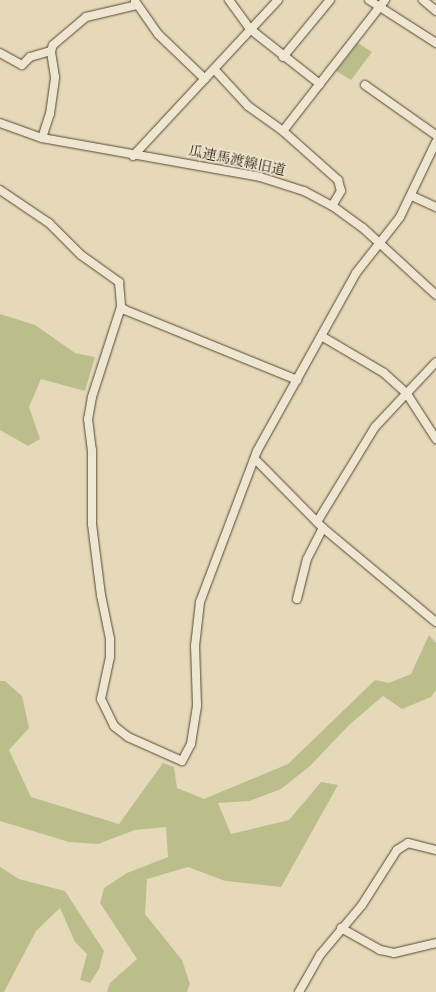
<!DOCTYPE html>
<meta charset="utf-8">
<style>
body{margin:0}
#map{position:relative;width:436px;height:992px;overflow:hidden;background:#e6d9b9;font-family:"IM FELL Double Pica","Noto Serif JP",serif}
div>[style]{position:absolute}
[style*='--x']{left:calc(var(--x)*1px);top:calc(var(--y)*1px);width:calc(var(--w)*1px);rotate:calc(var(--a)*1deg)}
.green>*{inset:0;background:#bbbe8b}
.roads{filter:drop-shadow(0 0 1px #544832) drop-shadow(0 0 1px #544832)}
.minor>*{height:8px;margin:-4px;padding:0 4px;transform-origin:4px;border-radius:4px;background:#efe6d2}
span{translate:-50% -50%;white-space:nowrap;text-align:center;line-height:1.15;-webkit-text-stroke:3px #efe6d2;paint-order:stroke}
.street-label{font-size:14px;color:#241705}
</style>
<div id="map">
<div class="green">
<div style="clip-path:polygon(358px 43px,372px 52px,351px 80px,336px 71px)"></div>
<div style="clip-path:polygon(0 314px,35px 325px,75px 353px,95px 357px,85px 391px,41px 379px,29px 407px,40px 439px,28px 446px,0 430px)"></div>
<div style="clip-path:polygon(429px 635px,436px 643px,436px 690px,431px 697px,402px 709px,383px 696px,349px 725px,310px 766px,281px 789px,249px 801px,218px 803px,231px 834px,289px 820px,321px 782px,338px 785px,281px 887px,225px 881px,188px 867px,147px 879px,145px 914px,182px 960px,190px 984px,187px 992px,107px 992px,110px 983px,137px 959px,100px 903px,104px 888px,127px 873px,168px 857px,166px 827px,135px 830px,98px 844px,69px 842px,0 821px,0 681px,5px 681px,22px 696px,29px 728px,9px 750px,31px 797px,119px 824px,163px 763px,174px 767px,177px 788px,204px 799px,288px 764px,375px 680px,389px 683px,411px 674px)"></div>
<div style="clip-path:polygon(0 867px,19px 879px,65px 891px,104px 951px,99px 969px,90px 983px,80px 980px,87px 954px,75px 942px,60px 908px,36px 931px,4px 992px,0 992px)"></div>
</div>
<div class="roads">
<div class="minor">
<div style="--x:229;--y:0;--w:36;--a:54"></div>
<div style="--x:250;--y:29;--w:89;--a:38.2"></div>
<div style="--x:369;--y:0;--w:80;--a:32.7"></div>
<div style="--x:423;--y:0;--w:17;--a:40"></div>
<div style="--x:135;--y:1;--w:40;--a:55.1"></div>
<div style="--x:158;--y:34;--w:65;--a:43.8"></div>
<div style="--x:0;--y:53;--w:25;--a:29"></div>
<div style="--x:22;--y:65;--w:11;--a:-45"></div>
<div style="--x:30;--y:57;--w:22;--a:-16"></div>
<div style="--x:283;--y:57;--w:74;--a:-50.5"></div>
<div style="--x:214;--y:69;--w:50;--a:47.4"></div>
<div style="--x:248;--y:106;--w:43;--a:35.5"></div>
<div style="--x:283;--y:131;--w:166;--a:-52.1"></div>
<div style="--x:365;--y:85;--w:87;--a:35.2"></div>
<div style="--x:0;--y:123;--w:45;--a:19.7"></div>
<div style="--x:42;--y:138;--w:221;--a:10.1"></div>
<div style="--x:260;--y:177;--w:46;--a:17.7"></div>
<div style="--x:304;--y:191;--w:34;--a:28"></div>
<div style="--x:334;--y:207;--w:36;--a:36"></div>
<div style="--x:363;--y:228;--w:99;--a:42.5"></div>
<div style="--x:283;--y:131;--w:74;--a:41.7"></div>
<div style="--x:338;--y:180;--w:11;--a:75"></div>
<div style="--x:341;--y:191;--w:17;--a:121"></div>
<div style="--x:42;--y:138;--w:25;--a:-72"></div>
<div style="--x:50;--y:114;--w:37;--a:-82"></div>
<div style="--x:55;--y:77;--w:26;--a:-99"></div>
<div style="--x:51;--y:51;--w:6;--a:-72"></div>
<div style="--x:53;--y:45;--w:43;--a:-40.3"></div>
<div style="--x:86;--y:17;--w:52;--a:-13.2"></div>
<div style="--x:133;--y:156;--w:213;--a:-47.1"></div>
<div style="--x:0;--y:190;--w:59;--a:34"></div>
<div style="--x:49;--y:223;--w:45;--a:45"></div>
<div style="--x:81;--y:255;--w:47;--a:35.4"></div>
<div style="--x:119;--y:282;--w:25;--a:85"></div>
<div style="--x:121;--y:307;--w:5;--a:37"></div>
<div style="--x:125;--y:310;--w:186;--a:22.1"></div>
<div style="--x:412;--y:196;--w:26;--a:25"></div>
<div style="--x:121;--y:307;--w:95;--a:107.9"></div>
<div style="--x:92;--y:397;--w:22;--a:100"></div>
<div style="--x:88;--y:419;--w:31;--a:83"></div>
<div style="--x:92;--y:450;--w:74;--a:90"></div>
<div style="--x:92;--y:524;--w:72;--a:82.8"></div>
<div style="--x:101;--y:595;--w:45;--a:78.4"></div>
<div style="--x:110;--y:639;--w:18;--a:90"></div>
<div style="--x:110;--y:657;--w:43;--a:102.1"></div>
<div style="--x:101;--y:699;--w:30;--a:64"></div>
<div style="--x:114;--y:726;--w:18;--a:38"></div>
<div style="--x:128;--y:737;--w:59;--a:24"></div>
<div style="--x:182;--y:761;--w:19;--a:-62"></div>
<div style="--x:191;--y:744;--w:39;--a:-81"></div>
<div style="--x:197;--y:705;--w:59;--a:-91.9"></div>
<div style="--x:195;--y:646;--w:44;--a:-83.5"></div>
<div style="--x:200;--y:602;--w:161;--a:-69.3"></div>
<div style="--x:257;--y:451;--w:204;--a:-60.9"></div>
<div style="--x:356;--y:273;--w:71;--a:-51.8"></div>
<div style="--x:400;--y:217;--w:83;--a:-64.4"></div>
<div style="--x:323;--y:337;--w:71;--a:30.5"></div>
<div style="--x:384;--y:373;--w:31;--a:42"></div>
<div style="--x:407;--y:394;--w:54;--a:57.2"></div>
<div style="--x:255;--y:459;--w:97;--a:45.4"></div>
<div style="--x:323;--y:528;--w:147;--a:39.8"></div>
<div style="--x:317;--y:522;--w:111;--a:-58.6"></div>
<div style="--x:375;--y:427;--w:89;--a:-46.8"></div>
<div style="--x:297;--y:599;--w:41;--a:-76"></div>
<div style="--x:307;--y:559;--w:35;--a:-63"></div>
<div style="--x:341;--y:928;--w:45;--a:29.4"></div>
<div style="--x:380;--y:950;--w:14;--a:12"></div>
<div style="--x:394;--y:953;--w:43;--a:-13.4"></div>
<div style="--x:299;--y:992;--w:43;--a:-60.4"></div>
<div style="--x:320;--y:955;--w:65;--a:-50"></div>
<div style="--x:362;--y:905;--w:65;--a:-57.5"></div>
<div style="--x:397;--y:850;--w:13;--a:-32"></div>
<div style="--x:408;--y:843;--w:29;--a:14"></div>
</div>
</div>
<div class="street-label">
<span style="left:237px;top:161px;rotate:12deg">瓜連馬渡線旧道</span>
</div>
</div>
